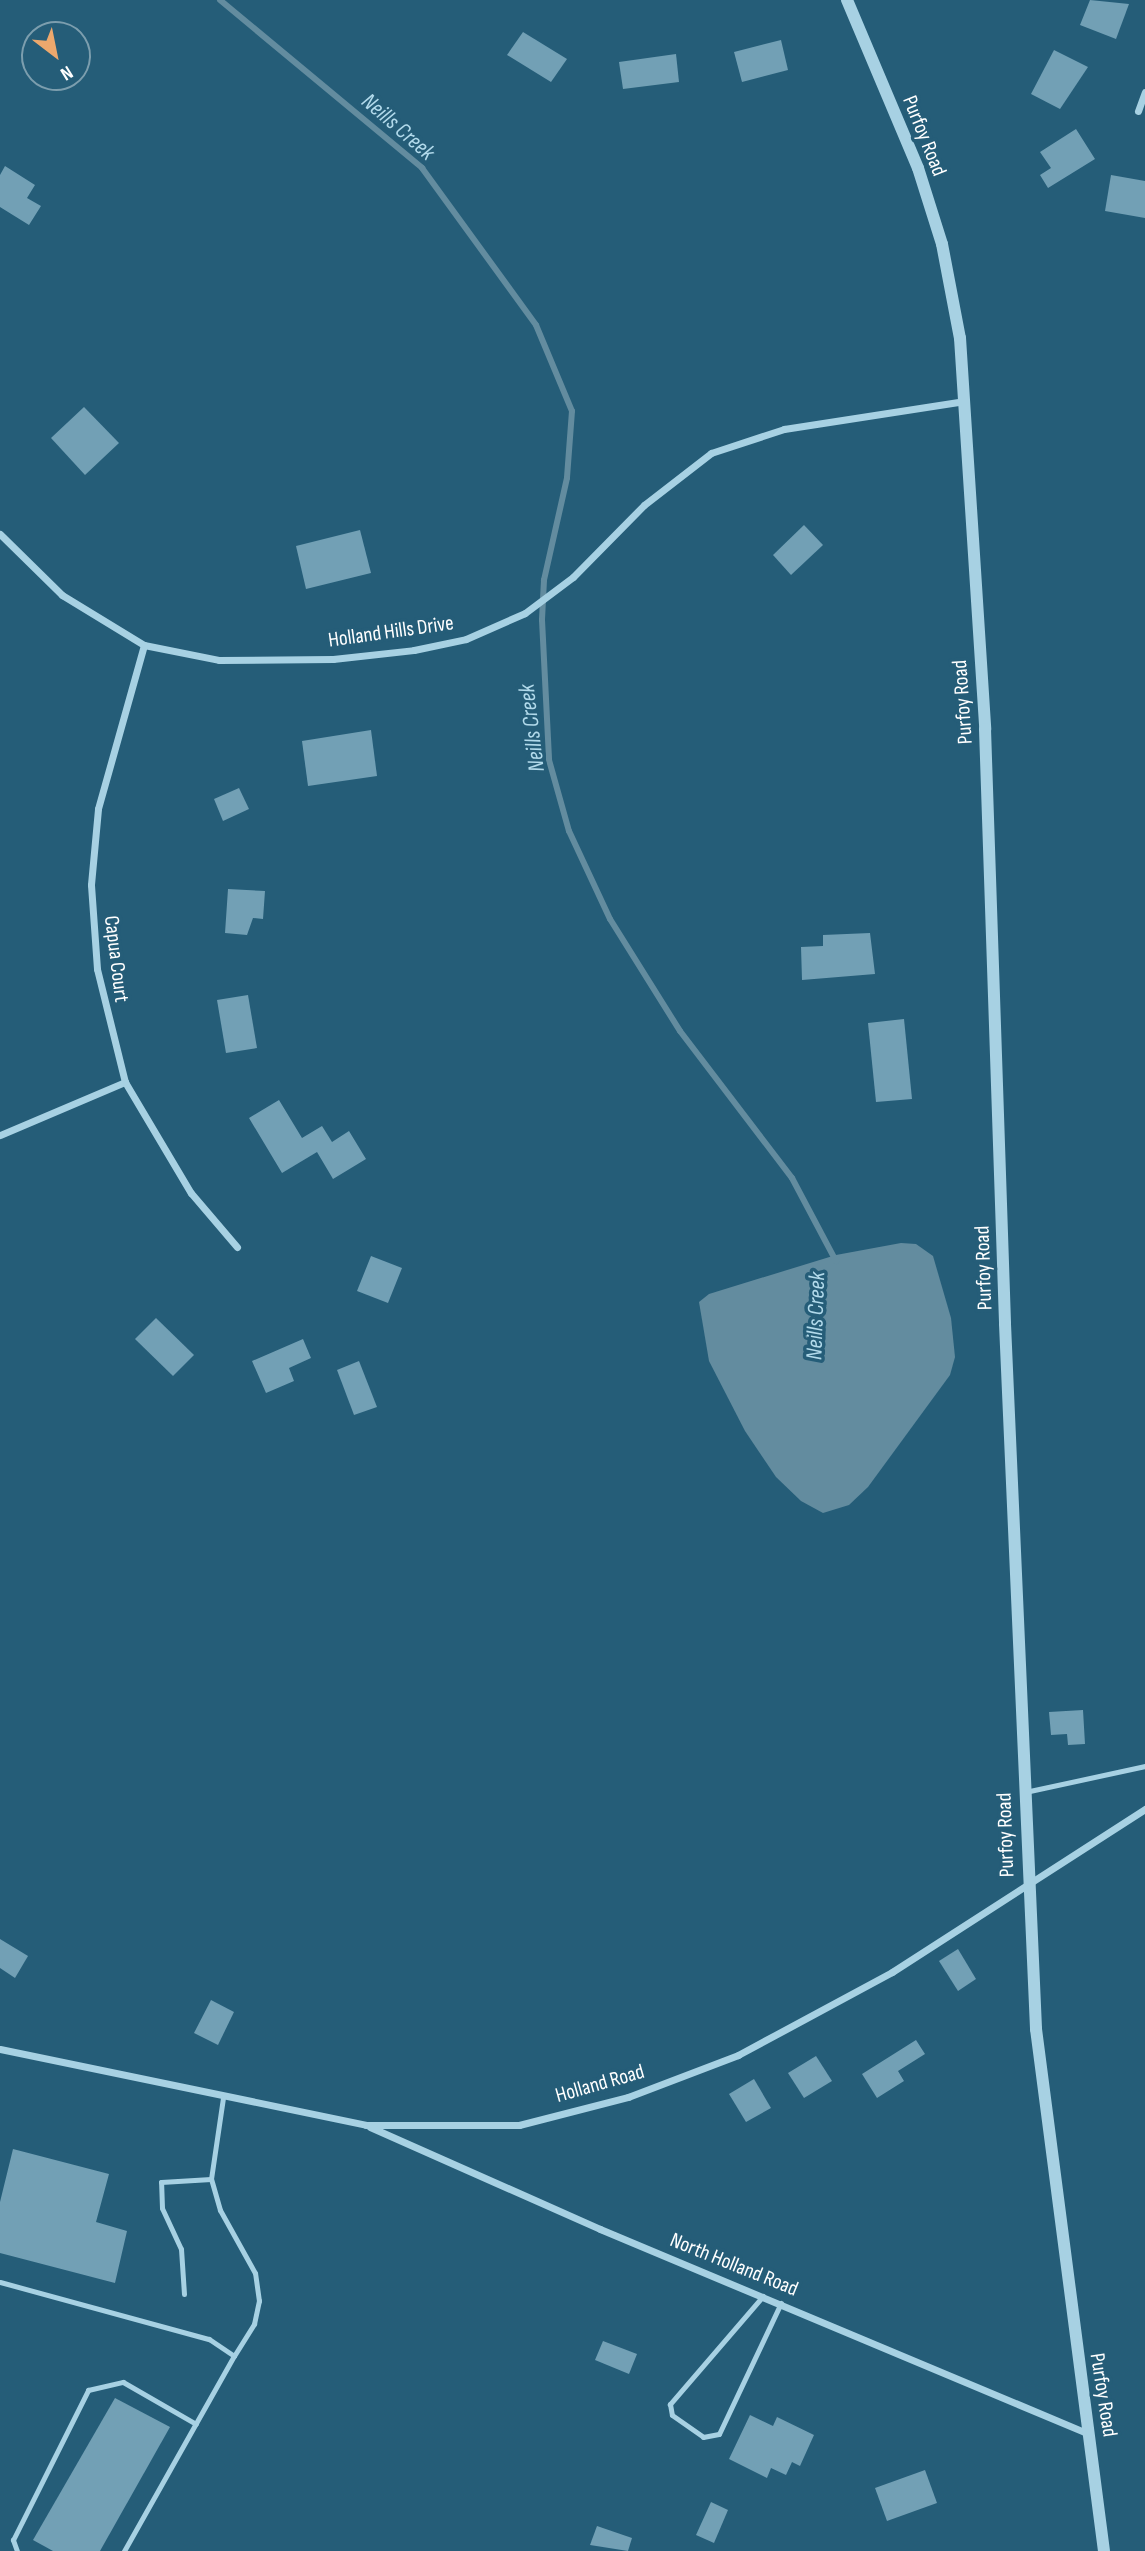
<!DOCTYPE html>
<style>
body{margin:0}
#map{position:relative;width:1145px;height:2551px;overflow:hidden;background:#255d78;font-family:"Sofia Sans Condensed",sans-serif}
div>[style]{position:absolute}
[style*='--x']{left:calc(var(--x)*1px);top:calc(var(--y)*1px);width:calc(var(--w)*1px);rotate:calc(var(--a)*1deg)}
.water>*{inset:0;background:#638c9f}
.stream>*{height:6px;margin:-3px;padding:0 3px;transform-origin:3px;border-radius:3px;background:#638c9f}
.building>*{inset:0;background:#72a0b5}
.service>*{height:5px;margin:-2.5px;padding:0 2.5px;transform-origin:2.5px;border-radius:2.5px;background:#a7d1e3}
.minor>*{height:7px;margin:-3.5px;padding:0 3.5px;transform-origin:3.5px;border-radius:3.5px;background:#a7d1e3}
.tertiary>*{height:12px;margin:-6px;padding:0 6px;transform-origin:6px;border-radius:6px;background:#a7d1e3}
span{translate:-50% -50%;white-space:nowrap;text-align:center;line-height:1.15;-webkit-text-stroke:7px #255d78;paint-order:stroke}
.street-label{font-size:21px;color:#fff}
.water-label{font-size:23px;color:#b2daeb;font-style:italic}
.north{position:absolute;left:21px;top:21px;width:70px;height:70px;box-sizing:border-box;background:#255d78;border:2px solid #7c9eae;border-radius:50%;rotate:148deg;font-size:19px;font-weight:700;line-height:28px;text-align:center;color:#fff}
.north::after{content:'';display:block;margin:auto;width:24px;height:32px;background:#eca86d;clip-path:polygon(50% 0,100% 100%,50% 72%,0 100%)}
</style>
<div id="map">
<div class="water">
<div style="clip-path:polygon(901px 1243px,916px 1244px,933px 1256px,951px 1318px,955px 1357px,950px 1375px,868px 1487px,849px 1505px,823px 1513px,801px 1501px,776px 1477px,745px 1431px,709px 1361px,699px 1302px,709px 1294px,836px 1255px)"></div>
</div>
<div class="stream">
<div style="--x:220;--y:0;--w:263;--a:39.7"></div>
<div style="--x:422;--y:168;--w:194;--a:54"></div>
<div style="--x:536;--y:325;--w:93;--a:67.3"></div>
<div style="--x:572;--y:411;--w:67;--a:94.3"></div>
<div style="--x:567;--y:478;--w:105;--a:102.7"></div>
<div style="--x:544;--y:580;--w:40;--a:92.9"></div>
<div style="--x:542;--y:620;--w:140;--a:87.1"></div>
<div style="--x:549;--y:760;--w:74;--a:74.3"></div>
<div style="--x:569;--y:831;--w:97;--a:65"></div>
<div style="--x:610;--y:919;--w:132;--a:58"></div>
<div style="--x:680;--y:1031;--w:185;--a:52.7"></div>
<div style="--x:792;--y:1178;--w:94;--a:62.1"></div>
</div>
<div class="building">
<div style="clip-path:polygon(1090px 0,1129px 4px,1116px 39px,1080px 25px)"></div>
<div style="clip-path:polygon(523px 32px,567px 59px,551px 82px,507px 55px)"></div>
<div style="clip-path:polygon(781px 40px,788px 70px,742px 82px,734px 52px)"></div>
<div style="clip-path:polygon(1054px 50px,1088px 67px,1060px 109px,1031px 94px)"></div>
<div style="clip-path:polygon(676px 54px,679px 82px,623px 89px,619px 62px)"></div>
<div style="clip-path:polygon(1076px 129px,1095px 159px,1048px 188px,1040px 175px,1051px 168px,1040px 152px)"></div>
<div style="clip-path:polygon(5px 166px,35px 185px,27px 198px,41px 206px,29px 225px,0 207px,0 175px)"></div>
<div style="clip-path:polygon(1111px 175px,1145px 181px,1145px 218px,1105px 211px)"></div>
<div style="clip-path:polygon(84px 407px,119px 443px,85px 475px,51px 438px)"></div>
<div style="clip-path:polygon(804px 525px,823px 545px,791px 575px,773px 555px)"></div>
<div style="clip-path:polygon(360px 530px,371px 573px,306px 589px,296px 546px)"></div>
<div style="clip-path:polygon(371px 730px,377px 776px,308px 786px,302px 741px)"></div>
<div style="clip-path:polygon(239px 788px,249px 809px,223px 821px,214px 799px)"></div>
<div style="clip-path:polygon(228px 889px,265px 891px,263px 919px,253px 918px,247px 935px,225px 933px)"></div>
<div style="clip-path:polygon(870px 933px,875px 974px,802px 980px,801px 947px,823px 946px,823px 935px)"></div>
<div style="clip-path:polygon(248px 995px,257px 1048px,226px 1053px,217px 1000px)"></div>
<div style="clip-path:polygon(904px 1019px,912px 1099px,876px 1102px,868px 1023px)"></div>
<div style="clip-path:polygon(279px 1100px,302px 1138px,322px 1126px,332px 1142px,349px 1131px,366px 1159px,333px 1179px,317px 1152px,282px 1173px,249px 1118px)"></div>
<div style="clip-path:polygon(371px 1256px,402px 1268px,388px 1303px,357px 1291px)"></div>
<div style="clip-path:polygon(156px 1318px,194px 1355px,173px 1376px,135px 1339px)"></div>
<div style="clip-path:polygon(303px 1339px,311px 1358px,289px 1368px,294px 1381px,266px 1393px,252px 1361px)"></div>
<div style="clip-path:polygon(359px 1361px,377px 1407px,354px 1415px,337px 1370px)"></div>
<div style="clip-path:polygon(1083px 1710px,1085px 1744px,1068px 1745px,1067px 1734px,1051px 1735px,1049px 1712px)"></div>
<div style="clip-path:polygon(0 1939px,28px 1956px,15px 1978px,0 1968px)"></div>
<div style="clip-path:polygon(958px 1949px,976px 1979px,958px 1991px,939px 1961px)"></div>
<div style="clip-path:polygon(211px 2000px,234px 2012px,218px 2045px,194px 2033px)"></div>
<div style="clip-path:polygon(916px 2040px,925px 2054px,898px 2071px,904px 2081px,877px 2098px,862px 2074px)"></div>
<div style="clip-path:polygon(816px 2056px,832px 2081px,804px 2098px,788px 2073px)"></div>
<div style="clip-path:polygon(754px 2079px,771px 2108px,746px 2122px,729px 2094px)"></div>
<div style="clip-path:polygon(13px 2149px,109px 2174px,96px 2222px,127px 2231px,115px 2283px,0 2253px,0 2202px)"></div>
<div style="clip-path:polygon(603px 2341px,637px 2354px,629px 2374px,595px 2360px)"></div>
<div style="clip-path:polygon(115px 2398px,170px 2427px,100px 2551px,53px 2551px,33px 2540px)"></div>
<div style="clip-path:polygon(750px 2415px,773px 2426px,777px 2417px,814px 2435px,800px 2466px,792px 2462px,786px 2475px,771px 2468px,767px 2478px,729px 2459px)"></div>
<div style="clip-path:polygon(925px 2470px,937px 2503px,887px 2521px,875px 2488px)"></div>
<div style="clip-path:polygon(711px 2502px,728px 2510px,714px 2543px,696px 2535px)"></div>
<div style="clip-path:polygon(597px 2526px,632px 2538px,628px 2551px,590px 2545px)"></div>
</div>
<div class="service">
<div style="--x:1025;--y:1792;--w:123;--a:-12.2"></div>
<div style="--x:0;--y:2282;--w:217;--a:15.3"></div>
<div style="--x:209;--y:2339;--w:30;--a:34"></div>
<div style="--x:234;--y:2356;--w:38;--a:-58"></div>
<div style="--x:254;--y:2324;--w:24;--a:-78"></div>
<div style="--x:259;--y:2301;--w:28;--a:-98"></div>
<div style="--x:255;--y:2273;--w:72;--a:-119.1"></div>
<div style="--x:220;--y:2210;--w:32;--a:-106"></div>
<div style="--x:211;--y:2179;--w:82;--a:-81.6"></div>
<div style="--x:184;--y:2294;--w:45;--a:-93.8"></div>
<div style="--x:181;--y:2249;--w:45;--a:-114.9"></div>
<div style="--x:162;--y:2208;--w:26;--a:-92"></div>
<div style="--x:161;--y:2182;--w:50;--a:-3.4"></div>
<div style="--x:763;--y:2296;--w:143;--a:130.7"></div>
<div style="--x:670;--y:2404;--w:11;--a:80"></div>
<div style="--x:672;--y:2415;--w:38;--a:35"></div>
<div style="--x:703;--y:2437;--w:16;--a:-11"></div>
<div style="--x:719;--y:2434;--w:145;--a:-64.7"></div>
<div style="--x:17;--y:2551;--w:12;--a:-110"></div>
<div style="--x:13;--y:2540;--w:168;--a:-63.4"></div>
<div style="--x:88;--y:2390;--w:36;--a:-13"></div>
<div style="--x:123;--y:2382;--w:84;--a:29.9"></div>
<div style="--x:124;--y:2551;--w:224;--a:-60.6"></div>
</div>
<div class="minor">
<div style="--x:1138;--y:111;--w:20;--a:-70"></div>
<div style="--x:0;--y:534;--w:87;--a:44.5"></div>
<div style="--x:62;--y:595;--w:96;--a:31.4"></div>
<div style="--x:144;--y:645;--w:76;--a:11.3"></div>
<div style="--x:219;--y:660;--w:114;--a:-0.5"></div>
<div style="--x:333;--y:659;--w:81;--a:-6.3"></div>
<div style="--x:414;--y:650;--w:53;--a:-11.9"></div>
<div style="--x:466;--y:639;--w:64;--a:-23.8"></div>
<div style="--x:525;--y:613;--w:60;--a:-36.9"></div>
<div style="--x:573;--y:577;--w:101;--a:-45.4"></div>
<div style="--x:644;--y:505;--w:85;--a:-37.8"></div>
<div style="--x:711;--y:453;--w:77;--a:-18.2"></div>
<div style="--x:784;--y:429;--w:183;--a:-8.8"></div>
<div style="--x:144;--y:645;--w:170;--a:105.7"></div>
<div style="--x:98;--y:809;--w:76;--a:95.3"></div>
<div style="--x:91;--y:885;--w:84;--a:85.9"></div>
<div style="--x:97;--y:969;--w:116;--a:76.1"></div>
<div style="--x:125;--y:1082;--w:129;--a:59.3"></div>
<div style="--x:191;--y:1193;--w:71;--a:49.6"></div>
<div style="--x:0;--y:1135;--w:136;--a:-23"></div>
<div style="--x:0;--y:2049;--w:374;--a:11.7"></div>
<div style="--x:366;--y:2125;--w:153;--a:0"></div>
<div style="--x:519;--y:2125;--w:113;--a:-14.4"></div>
<div style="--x:628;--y:2097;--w:118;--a:-20.9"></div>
<div style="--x:738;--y:2055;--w:175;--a:-28.3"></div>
<div style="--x:892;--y:1972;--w:301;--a:-32.8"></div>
<div style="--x:370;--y:2127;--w:252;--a:23.9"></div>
<div style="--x:600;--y:2229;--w:530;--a:22.74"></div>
</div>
<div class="tertiary">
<div style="--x:847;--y:0;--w:182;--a:67.1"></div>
<div style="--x:918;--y:168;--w:80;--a:72.5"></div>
<div style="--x:942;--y:244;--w:96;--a:79.2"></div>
<div style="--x:960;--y:338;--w:392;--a:86.3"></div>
<div style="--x:985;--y:729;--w:595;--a:88.07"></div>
<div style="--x:1005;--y:1324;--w:706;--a:87.48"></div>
<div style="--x:1036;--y:2029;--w:526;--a:82.58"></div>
</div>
<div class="street-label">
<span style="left:924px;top:136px;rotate:68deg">Purfoy Road</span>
<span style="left:391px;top:632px;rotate:-8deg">Holland Hills Drive</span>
<span style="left:963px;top:702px;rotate:-94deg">Purfoy Road</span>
<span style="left:116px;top:959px;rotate:83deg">Capua Court</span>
<span style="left:984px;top:1268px;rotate:-92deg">Purfoy Road</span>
<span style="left:1006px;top:1835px;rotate:-92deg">Purfoy Road</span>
<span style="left:600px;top:2084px;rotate:-16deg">Holland Road</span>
<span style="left:734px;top:2265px;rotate:22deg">North Holland Road</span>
<span style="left:1103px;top:2395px;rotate:81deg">Purfoy Road</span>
</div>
<div class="water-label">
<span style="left:398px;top:127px;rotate:41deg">Neills Creek</span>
<span style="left:532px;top:728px;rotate:-97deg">Neills Creek</span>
<span style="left:816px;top:1316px;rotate:-88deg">Neills Creek</span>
</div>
<div class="north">N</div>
</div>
